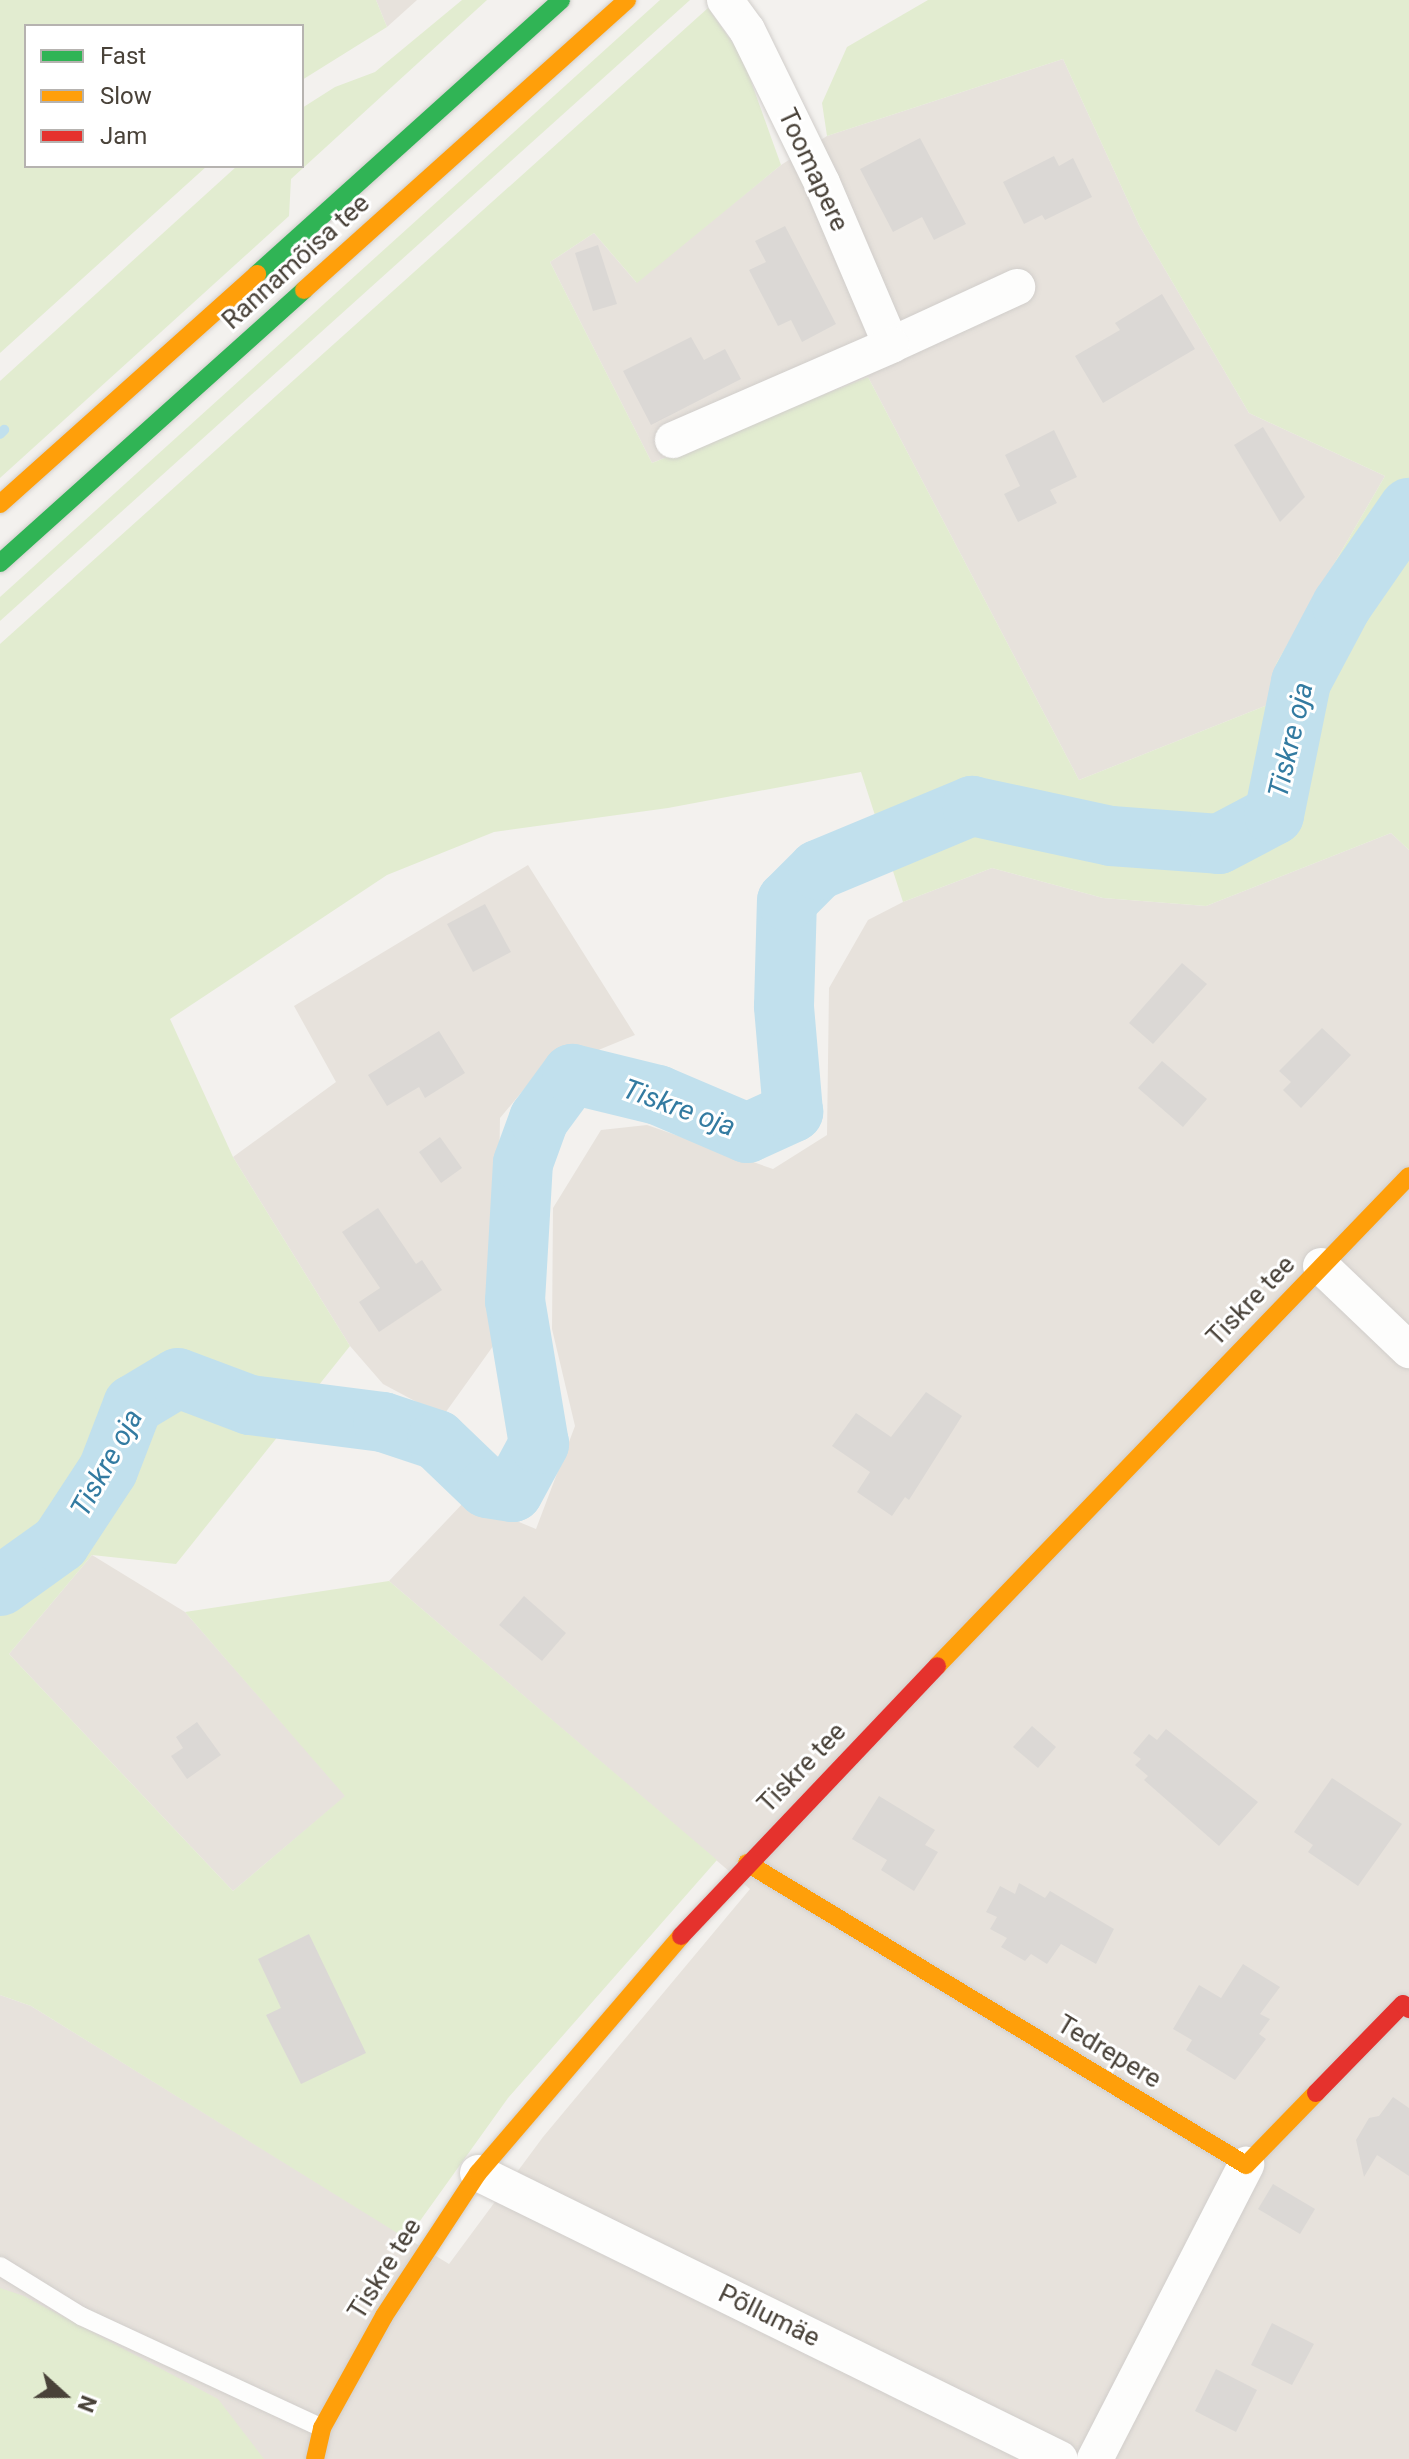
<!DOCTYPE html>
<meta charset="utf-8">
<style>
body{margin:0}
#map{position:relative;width:1409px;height:2459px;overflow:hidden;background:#f3f1ee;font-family:Roboto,sans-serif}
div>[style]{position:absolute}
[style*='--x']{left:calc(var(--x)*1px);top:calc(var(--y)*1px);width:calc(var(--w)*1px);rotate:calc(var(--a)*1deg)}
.residential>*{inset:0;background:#e7e2dc}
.green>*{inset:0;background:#e2ecd0}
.stream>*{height:10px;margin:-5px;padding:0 5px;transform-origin:5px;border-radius:5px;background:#c1e0ed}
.river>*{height:60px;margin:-30px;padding:0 30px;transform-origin:30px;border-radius:30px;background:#c1e0ed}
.building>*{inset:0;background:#dbd8d5}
.roads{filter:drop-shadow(0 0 2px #d1cecb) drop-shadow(0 0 2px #d1cecb)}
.lane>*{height:18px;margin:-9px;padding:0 9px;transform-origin:9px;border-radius:9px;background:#fdfdfc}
.street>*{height:36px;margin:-18px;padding:0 18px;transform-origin:18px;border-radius:18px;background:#fdfdfc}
.fast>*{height:18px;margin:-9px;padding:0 9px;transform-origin:9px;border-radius:9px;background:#30b455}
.slow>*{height:18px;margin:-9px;padding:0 9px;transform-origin:9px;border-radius:9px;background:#ff9f0a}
.jam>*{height:18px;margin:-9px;padding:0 9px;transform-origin:9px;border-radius:9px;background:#e5322d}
span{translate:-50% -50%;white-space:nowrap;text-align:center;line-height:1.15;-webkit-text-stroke:6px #fff;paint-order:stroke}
.street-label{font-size:26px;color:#494239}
.water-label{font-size:28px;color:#337ba1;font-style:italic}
.legend{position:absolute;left:24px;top:24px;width:280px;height:144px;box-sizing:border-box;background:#fff;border:2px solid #b6b3b0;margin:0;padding:10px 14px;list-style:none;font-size:24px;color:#494239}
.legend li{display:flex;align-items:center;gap:16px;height:40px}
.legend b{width:40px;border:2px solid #b6b3b0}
.north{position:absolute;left:24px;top:2355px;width:80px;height:80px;-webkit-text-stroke:6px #fff;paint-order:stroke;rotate:111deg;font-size:22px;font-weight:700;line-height:32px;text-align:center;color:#494239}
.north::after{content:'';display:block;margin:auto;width:28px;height:36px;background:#494239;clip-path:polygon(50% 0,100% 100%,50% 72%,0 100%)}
</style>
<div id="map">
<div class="residential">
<div style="clip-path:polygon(376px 0,417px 0,387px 27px)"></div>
<div style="clip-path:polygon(1063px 59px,1139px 225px,1249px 413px,1385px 476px,1276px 664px,1270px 704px,1079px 780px,868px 377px,652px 463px,550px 262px,594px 233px,636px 282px,781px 165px,827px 136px)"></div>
<div style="clip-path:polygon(1391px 833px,1409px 850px,1409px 2459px,0 2459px,0 1995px,31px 2006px,449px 2264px,543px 2137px,750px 1889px,389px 1581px,466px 1500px,536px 1529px,575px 1426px,552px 1329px,553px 1208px,601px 1130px,647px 1125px,773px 1169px,827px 1135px,829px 988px,868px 920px,903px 902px,992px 868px,1103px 898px,1206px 906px)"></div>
<div style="clip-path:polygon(528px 865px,635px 1035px,535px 1076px,500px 1118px,496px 1342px,443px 1416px,383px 1384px,350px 1346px,233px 1157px,336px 1082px,294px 1006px)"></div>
<div style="clip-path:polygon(92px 1555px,185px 1612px,346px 1796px,233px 1891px,9px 1654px)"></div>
</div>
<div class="green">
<div style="clip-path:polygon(0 0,376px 0,387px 27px,302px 80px,302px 26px,26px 26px,26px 166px,207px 166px,0 353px)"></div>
<div style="clip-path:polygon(462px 0,487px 0,291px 179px,289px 216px,0 478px,0 381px,237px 166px,302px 166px,302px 108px,335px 87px,375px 72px)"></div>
<div style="clip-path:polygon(660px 0,690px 0,0 621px,0 597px)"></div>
<div style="clip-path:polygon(928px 0,1409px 0,1409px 850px,1391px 833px,1206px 906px,1103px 898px,992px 868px,903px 902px,861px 772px,668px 808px,494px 832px,387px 875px,170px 1019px,233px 1157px,350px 1346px,176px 1564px,92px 1555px,9px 1654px,233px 1891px,345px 1796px,185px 1612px,389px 1581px,717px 1860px,508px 2098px,407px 2239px,31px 2006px,0 1995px,0 644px,708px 8px,742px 56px,781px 165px,637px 283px,594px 233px,550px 262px,652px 463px,868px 377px,1079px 780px,1270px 704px,1276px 664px,1385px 476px,1249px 413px,1139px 225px,1063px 59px,827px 136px,822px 103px,847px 47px)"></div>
<div style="clip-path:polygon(0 2288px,24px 2296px,218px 2399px,264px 2459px,0 2459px)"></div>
</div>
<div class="stream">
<div style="--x:0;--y:434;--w:6;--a:-45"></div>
</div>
<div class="river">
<div style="--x:0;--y:1586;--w:74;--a:-35.6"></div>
<div style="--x:60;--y:1543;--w:87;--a:-56.7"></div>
<div style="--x:108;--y:1470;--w:70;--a:-69"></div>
<div style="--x:133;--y:1405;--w:52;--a:-31"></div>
<div style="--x:178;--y:1378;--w:77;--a:20.6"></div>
<div style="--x:250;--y:1405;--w:134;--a:7.3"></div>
<div style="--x:383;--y:1422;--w:57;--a:18.4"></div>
<div style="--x:437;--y:1440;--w:69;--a:43.8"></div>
<div style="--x:487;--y:1488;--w:26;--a:9"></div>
<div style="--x:513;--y:1492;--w:55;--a:-61.6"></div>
<div style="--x:539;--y:1444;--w:145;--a:-99.5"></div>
<div style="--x:515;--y:1301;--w:138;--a:-86.7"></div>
<div style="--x:523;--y:1163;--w:47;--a:-70"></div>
<div style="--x:539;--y:1119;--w:56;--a:-53.7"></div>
<div style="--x:572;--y:1074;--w:89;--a:13.7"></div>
<div style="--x:658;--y:1095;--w:97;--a:23.1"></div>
<div style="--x:747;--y:1133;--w:51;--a:-24.5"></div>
<div style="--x:793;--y:1112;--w:106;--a:-94.9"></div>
<div style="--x:784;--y:1006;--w:105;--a:-88.4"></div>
<div style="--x:787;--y:901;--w:44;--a:-45"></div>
<div style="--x:818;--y:870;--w:167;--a:-22.6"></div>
<div style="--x:972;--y:806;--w:142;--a:12.2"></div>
<div style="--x:1111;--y:836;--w:108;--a:4.2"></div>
<div style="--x:1219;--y:844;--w:62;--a:-27.8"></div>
<div style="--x:1274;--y:815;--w:136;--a:-78.5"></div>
<div style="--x:1301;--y:682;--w:87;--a:-62"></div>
<div style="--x:1342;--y:605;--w:118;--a:-55.4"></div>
</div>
<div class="building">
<div style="clip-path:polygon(920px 138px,966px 224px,934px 240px,922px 217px,893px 232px,860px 169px)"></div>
<div style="clip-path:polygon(1054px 156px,1059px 166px,1073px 158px,1092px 197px,1045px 220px,1042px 215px,1024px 224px,1003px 182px)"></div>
<div style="clip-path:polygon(785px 226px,836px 324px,802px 342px,791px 320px,778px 326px,749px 270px,766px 262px,755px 241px)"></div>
<div style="clip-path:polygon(598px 245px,617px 304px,593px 311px,575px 253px)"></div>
<div style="clip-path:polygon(1162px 294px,1195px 349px,1103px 403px,1075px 356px,1120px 330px,1115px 323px)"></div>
<div style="clip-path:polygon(691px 337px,704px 360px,725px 349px,741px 379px,651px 425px,623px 371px)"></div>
<div style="clip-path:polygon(1263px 427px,1305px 497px,1280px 522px,1234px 445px)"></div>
<div style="clip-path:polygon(1054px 430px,1077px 477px,1050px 490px,1057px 503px,1018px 522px,1004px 494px,1020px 486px,1005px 455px)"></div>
<div style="clip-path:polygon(485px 904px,511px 952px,473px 972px,447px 924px)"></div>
<div style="clip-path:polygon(1182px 963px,1207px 984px,1153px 1044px,1129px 1023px)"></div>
<div style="clip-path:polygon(1322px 1028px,1351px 1055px,1301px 1108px,1283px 1090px,1291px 1082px,1279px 1071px)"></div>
<div style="clip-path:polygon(439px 1031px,465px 1073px,425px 1098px,419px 1087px,387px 1106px,368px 1075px)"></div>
<div style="clip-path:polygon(1162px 1061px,1207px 1099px,1183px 1127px,1138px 1088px)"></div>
<div style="clip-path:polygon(440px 1137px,462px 1168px,441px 1183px,419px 1152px)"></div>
<div style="clip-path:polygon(378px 1208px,416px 1264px,422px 1260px,442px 1290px,379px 1332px,359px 1302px,380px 1288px,342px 1232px)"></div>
<div style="clip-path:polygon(926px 1392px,962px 1416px,909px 1500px,905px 1497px,892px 1516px,857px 1492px,870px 1472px,832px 1446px,856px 1413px,891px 1437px)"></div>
<div style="clip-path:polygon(524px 1596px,566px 1633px,542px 1661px,499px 1625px)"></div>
<div style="clip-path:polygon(197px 1722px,221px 1755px,187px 1779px,171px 1756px,183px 1748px,176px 1737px)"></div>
<div style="clip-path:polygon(1032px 1726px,1056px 1747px,1038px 1768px,1013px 1747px)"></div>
<div style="clip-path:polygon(1166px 1729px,1258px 1802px,1219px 1846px,1144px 1780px,1148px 1776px,1135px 1765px,1141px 1759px,1133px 1753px,1149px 1734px,1157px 1740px)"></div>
<div style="clip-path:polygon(1332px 1778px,1402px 1824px,1358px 1886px,1308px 1852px,1313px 1845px,1294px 1832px)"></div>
<div style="clip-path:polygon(879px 1796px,935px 1830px,925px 1845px,938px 1852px,914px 1891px,881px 1870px,887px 1860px,852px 1839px)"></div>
<div style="clip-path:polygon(1019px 1883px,1045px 1898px,1050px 1891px,1114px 1929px,1096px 1964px,1061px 1944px,1047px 1964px,1031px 1954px,1025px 1961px,1001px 1947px,1007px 1938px,990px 1929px,997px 1917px,986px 1912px,1000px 1886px,1015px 1894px)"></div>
<div style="clip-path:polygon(309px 1934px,366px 2053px,301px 2084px,266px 2015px,281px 2008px,258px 1959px)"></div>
<div style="clip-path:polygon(1243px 1964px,1280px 1987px,1260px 2014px,1270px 2019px,1259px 2034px,1266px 2039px,1235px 2080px,1186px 2050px,1192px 2040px,1173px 2029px,1199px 1985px,1221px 1998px)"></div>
<div style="clip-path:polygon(1393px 2097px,1409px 2108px,1409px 2176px,1377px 2155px,1364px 2177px,1356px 2140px,1369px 2118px,1379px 2116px)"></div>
<div style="clip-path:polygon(1273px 2184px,1315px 2209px,1300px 2234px,1258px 2209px)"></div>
<div style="clip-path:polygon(1272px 2323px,1314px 2344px,1292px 2385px,1251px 2365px)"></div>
<div style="clip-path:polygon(1216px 2369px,1257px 2390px,1236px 2432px,1195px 2411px)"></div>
</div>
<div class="roads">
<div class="lane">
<div style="--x:0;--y:2266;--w:95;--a:31.7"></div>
<div style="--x:81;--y:2316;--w:266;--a:24.9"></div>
</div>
<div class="street">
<div style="--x:725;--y:0;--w:37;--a:54"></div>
<div style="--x:747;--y:30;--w:170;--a:63.9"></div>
<div style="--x:822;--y:183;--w:176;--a:66.9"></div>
<div style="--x:891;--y:345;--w:139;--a:-24.7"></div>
<div style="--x:673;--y:440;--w:238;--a:-23.5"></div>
<div style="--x:1321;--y:1266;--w:122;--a:43.7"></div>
<div style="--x:478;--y:2173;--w:648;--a:26.17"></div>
<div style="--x:1095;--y:2459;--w:331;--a:-62.8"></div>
</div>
<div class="fast">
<div style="--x:257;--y:274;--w:409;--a:-42"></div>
<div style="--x:0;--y:563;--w:409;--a:-41.9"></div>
</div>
<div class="slow">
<div style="--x:304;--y:290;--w:434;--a:-41.9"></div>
<div style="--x:0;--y:504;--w:345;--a:-41.8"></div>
<div style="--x:937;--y:1666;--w:680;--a:-46.07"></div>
<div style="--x:747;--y:1863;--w:583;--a:31.18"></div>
<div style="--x:1246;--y:2165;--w:100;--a:-45.8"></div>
<div style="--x:315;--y:2459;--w:32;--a:-77"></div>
<div style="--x:322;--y:2428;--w:128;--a:-61"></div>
<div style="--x:384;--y:2316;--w:171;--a:-56.7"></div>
<div style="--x:478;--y:2173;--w:312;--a:-49.4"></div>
</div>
<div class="jam">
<div style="--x:681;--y:1936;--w:372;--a:-46.5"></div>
<div style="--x:1316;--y:2093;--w:124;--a:-45.7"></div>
<div style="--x:1403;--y:2004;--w:8;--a:40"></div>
</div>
</div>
<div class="street-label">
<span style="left:813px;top:170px;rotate:65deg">Toomapere</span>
<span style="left:296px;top:262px;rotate:-42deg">Rannamõisa tee</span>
<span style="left:1251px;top:1301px;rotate:-46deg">Tiskre tee</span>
<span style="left:802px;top:1768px;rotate:-46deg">Tiskre tee</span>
<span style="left:1109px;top:2052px;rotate:31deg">Tedrepere</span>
<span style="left:385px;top:2269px;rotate:-58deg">Tiskre tee</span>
<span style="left:769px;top:2316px;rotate:26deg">Põllumäe</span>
</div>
<div class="water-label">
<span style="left:1291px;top:740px;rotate:-77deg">Tiskre oja</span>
<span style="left:679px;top:1108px;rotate:20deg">Tiskre oja</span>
<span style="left:107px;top:1463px;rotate:-61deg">Tiskre oja</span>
</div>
<ul class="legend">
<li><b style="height:10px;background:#30b455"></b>Fast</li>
<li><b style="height:10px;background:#ff9f0a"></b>Slow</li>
<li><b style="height:10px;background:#e5322d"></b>Jam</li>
</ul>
<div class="north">N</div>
</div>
